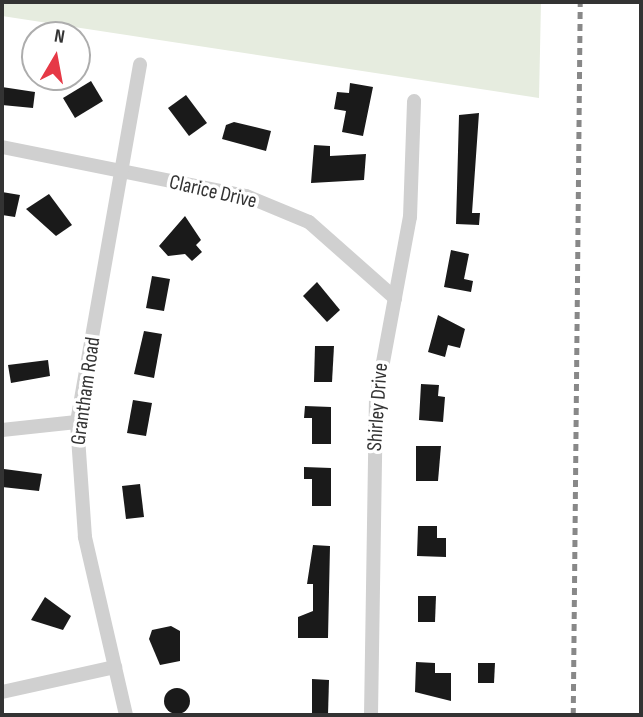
<!DOCTYPE html>
<style>
body{margin:0}
#map{position:relative;width:643px;height:717px;overflow:hidden;background:#fff;font-family:"Sofia Sans Condensed",sans-serif}
div>[style]{position:absolute}
[style*='--x']{left:calc(var(--x)*1px);top:calc(var(--y)*1px);width:calc(var(--w)*1px);rotate:calc(var(--a)*1deg)}
.green>*{inset:0;background:#e6ecdf}
.building>*{inset:0;background:#1a1a1a}
.round{border-radius:50%}
.minor>*{height:14px;margin:-7px;padding:0 7px;transform-origin:7px;border-radius:7px;background:#d0d0d0}
.rail>*{height:4.5px;margin-top:-2.25px;transform-origin:0;background:repeating-linear-gradient(90deg,#888 0 7px,transparent 0 12px)}
span{translate:-50% -50%;white-space:nowrap;text-align:center;line-height:1.15;-webkit-text-stroke:7px #fff;paint-order:stroke}
.street-label{font-size:21px;color:#333}
.frame{position:absolute;inset:0;border:4px solid #333;pointer-events:none}
.north{position:absolute;left:21px;top:21px;width:70px;height:70px;box-sizing:border-box;background:#fff;border:2px solid #adadad;border-radius:50%;rotate:10deg;font-size:19px;font-weight:700;line-height:28px;text-align:center;color:#333}
.north::after{content:'';display:block;margin:auto;width:24px;height:32px;background:#e63946;clip-path:polygon(50% 0,100% 100%,50% 72%,0 100%)}
</style>
<div id="map">
<div class="green">
<div style="clip-path:polygon(2px 2px,541px 2px,539px 98px,2px 16px)"></div>
</div>
<div class="building">
<div style="clip-path:polygon(91px 81px,103px 101px,75px 118px,63px 98px)"></div>
<div style="clip-path:polygon(350px 83px,373px 87px,363px 136px,342px 132px,346px 111px,334px 109px,337px 92px,349px 93px)"></div>
<div style="clip-path:polygon(2px 87px,35px 92px,33px 108px,2px 105px)"></div>
<div style="clip-path:polygon(186px 95px,207px 123px,189px 136px,168px 108px)"></div>
<div style="clip-path:polygon(479px 113px,472px 213px,480px 213px,479px 225px,456px 224px,459px 115px)"></div>
<div style="clip-path:polygon(234px 122px,271px 131px,266px 151px,222px 139px,226px 125px)"></div>
<div style="clip-path:polygon(314px 145px,330px 146px,330px 156px,366px 154px,364px 180px,311px 183px)"></div>
<div style="clip-path:polygon(2px 192px,20px 195px,15px 217px,2px 215px)"></div>
<div style="clip-path:polygon(49px 194px,72px 225px,56px 236px,26px 209px)"></div>
<div style="clip-path:polygon(185px 216px,201px 240px,196px 245px,202px 252px,192px 261px,185px 254px,168px 256px,159px 246px)"></div>
<div style="clip-path:polygon(451px 250px,469px 254px,464px 279px,473px 281px,471px 292px,444px 287px)"></div>
<div style="clip-path:polygon(152px 276px,170px 279px,164px 311px,146px 308px)"></div>
<div style="clip-path:polygon(317px 282px,340px 310px,327px 322px,303px 296px)"></div>
<div style="clip-path:polygon(438px 315px,465px 329px,460px 348px,448px 345px,445px 357px,428px 352px)"></div>
<div style="clip-path:polygon(144px 331px,162px 334px,154px 378px,134px 374px)"></div>
<div style="clip-path:polygon(315px 346px,334px 346px,332px 382px,314px 382px)"></div>
<div style="clip-path:polygon(48px 360px,50px 376px,11px 383px,8px 365px)"></div>
<div style="clip-path:polygon(421px 384px,439px 385px,438px 396px,445px 397px,443px 422px,419px 420px)"></div>
<div style="clip-path:polygon(133px 400px,152px 403px,146px 436px,127px 433px)"></div>
<div style="clip-path:polygon(305px 406px,331px 407px,331px 444px,312px 444px,312px 418px,304px 418px)"></div>
<div style="clip-path:polygon(416px 446px,441px 446px,438px 481px,416px 481px)"></div>
<div style="clip-path:polygon(304px 467px,331px 468px,331px 506px,312px 506px,312px 479px,304px 479px)"></div>
<div style="clip-path:polygon(4px 469px,42px 474px,39px 491px,2px 487px)"></div>
<div style="clip-path:polygon(140px 484px,144px 517px,126px 519px,122px 486px)"></div>
<div style="clip-path:polygon(418px 526px,437px 526px,437px 538px,446px 538px,446px 557px,417px 556px)"></div>
<div style="clip-path:polygon(313px 545px,330px 546px,328px 638px,298px 638px,298px 617px,313px 611px,313px 584px,307px 584px)"></div>
<div style="clip-path:polygon(418px 596px,436px 596px,435px 622px,418px 622px)"></div>
<div style="clip-path:polygon(45px 597px,71px 616px,63px 630px,31px 620px)"></div>
<div style="clip-path:polygon(171px 626px,180px 631px,180px 661px,160px 665px,149px 639px,152px 630px)"></div>
<div style="clip-path:polygon(416px 662px,435px 663px,435px 673px,451px 673px,451px 701px,415px 692px)"></div>
<div style="clip-path:polygon(478px 663px,495px 663px,494px 683px,478px 683px)"></div>
<div style="clip-path:polygon(312px 679px,329px 680px,328px 715px,312px 715px)"></div>
<div class="round" style="left:164px;top:688px;width:26px;height:26px"></div>
</div>
<div class="minor">
<div style="--x:2;--y:147;--w:249;--a:11.4"></div>
<div style="--x:246;--y:196;--w:68;--a:22.4"></div>
<div style="--x:309;--y:222;--w:115;--a:41.5"></div>
<div style="--x:2;--y:430;--w:75;--a:-6.1"></div>
<div style="--x:2;--y:692;--w:116;--a:-12.5"></div>
<div style="--x:126;--y:715;--w:183;--a:-103"></div>
<div style="--x:85;--y:537;--w:115;--a:-94"></div>
<div style="--x:77;--y:422;--w:363;--a:-80"></div>
<div style="--x:371;--y:715;--w:315;--a:-89.1"></div>
<div style="--x:376;--y:400;--w:186;--a:-79.5"></div>
<div style="--x:410;--y:217;--w:116;--a:-88"></div>
</div>
<div class="rail">
<div style="--x:573;--y:715;--w:713;--a:-89.44"></div>
</div>
<div class="street-label">
<span style="left:213px;top:192px;rotate:13deg">Clarice Drive</span>
<span style="left:86px;top:391px;rotate:-82deg">Grantham Road</span>
<span style="left:378px;top:407px;rotate:-86deg">Shirley Drive</span>
</div>
<div class="frame"></div>
<div class="north">N</div>
</div>
